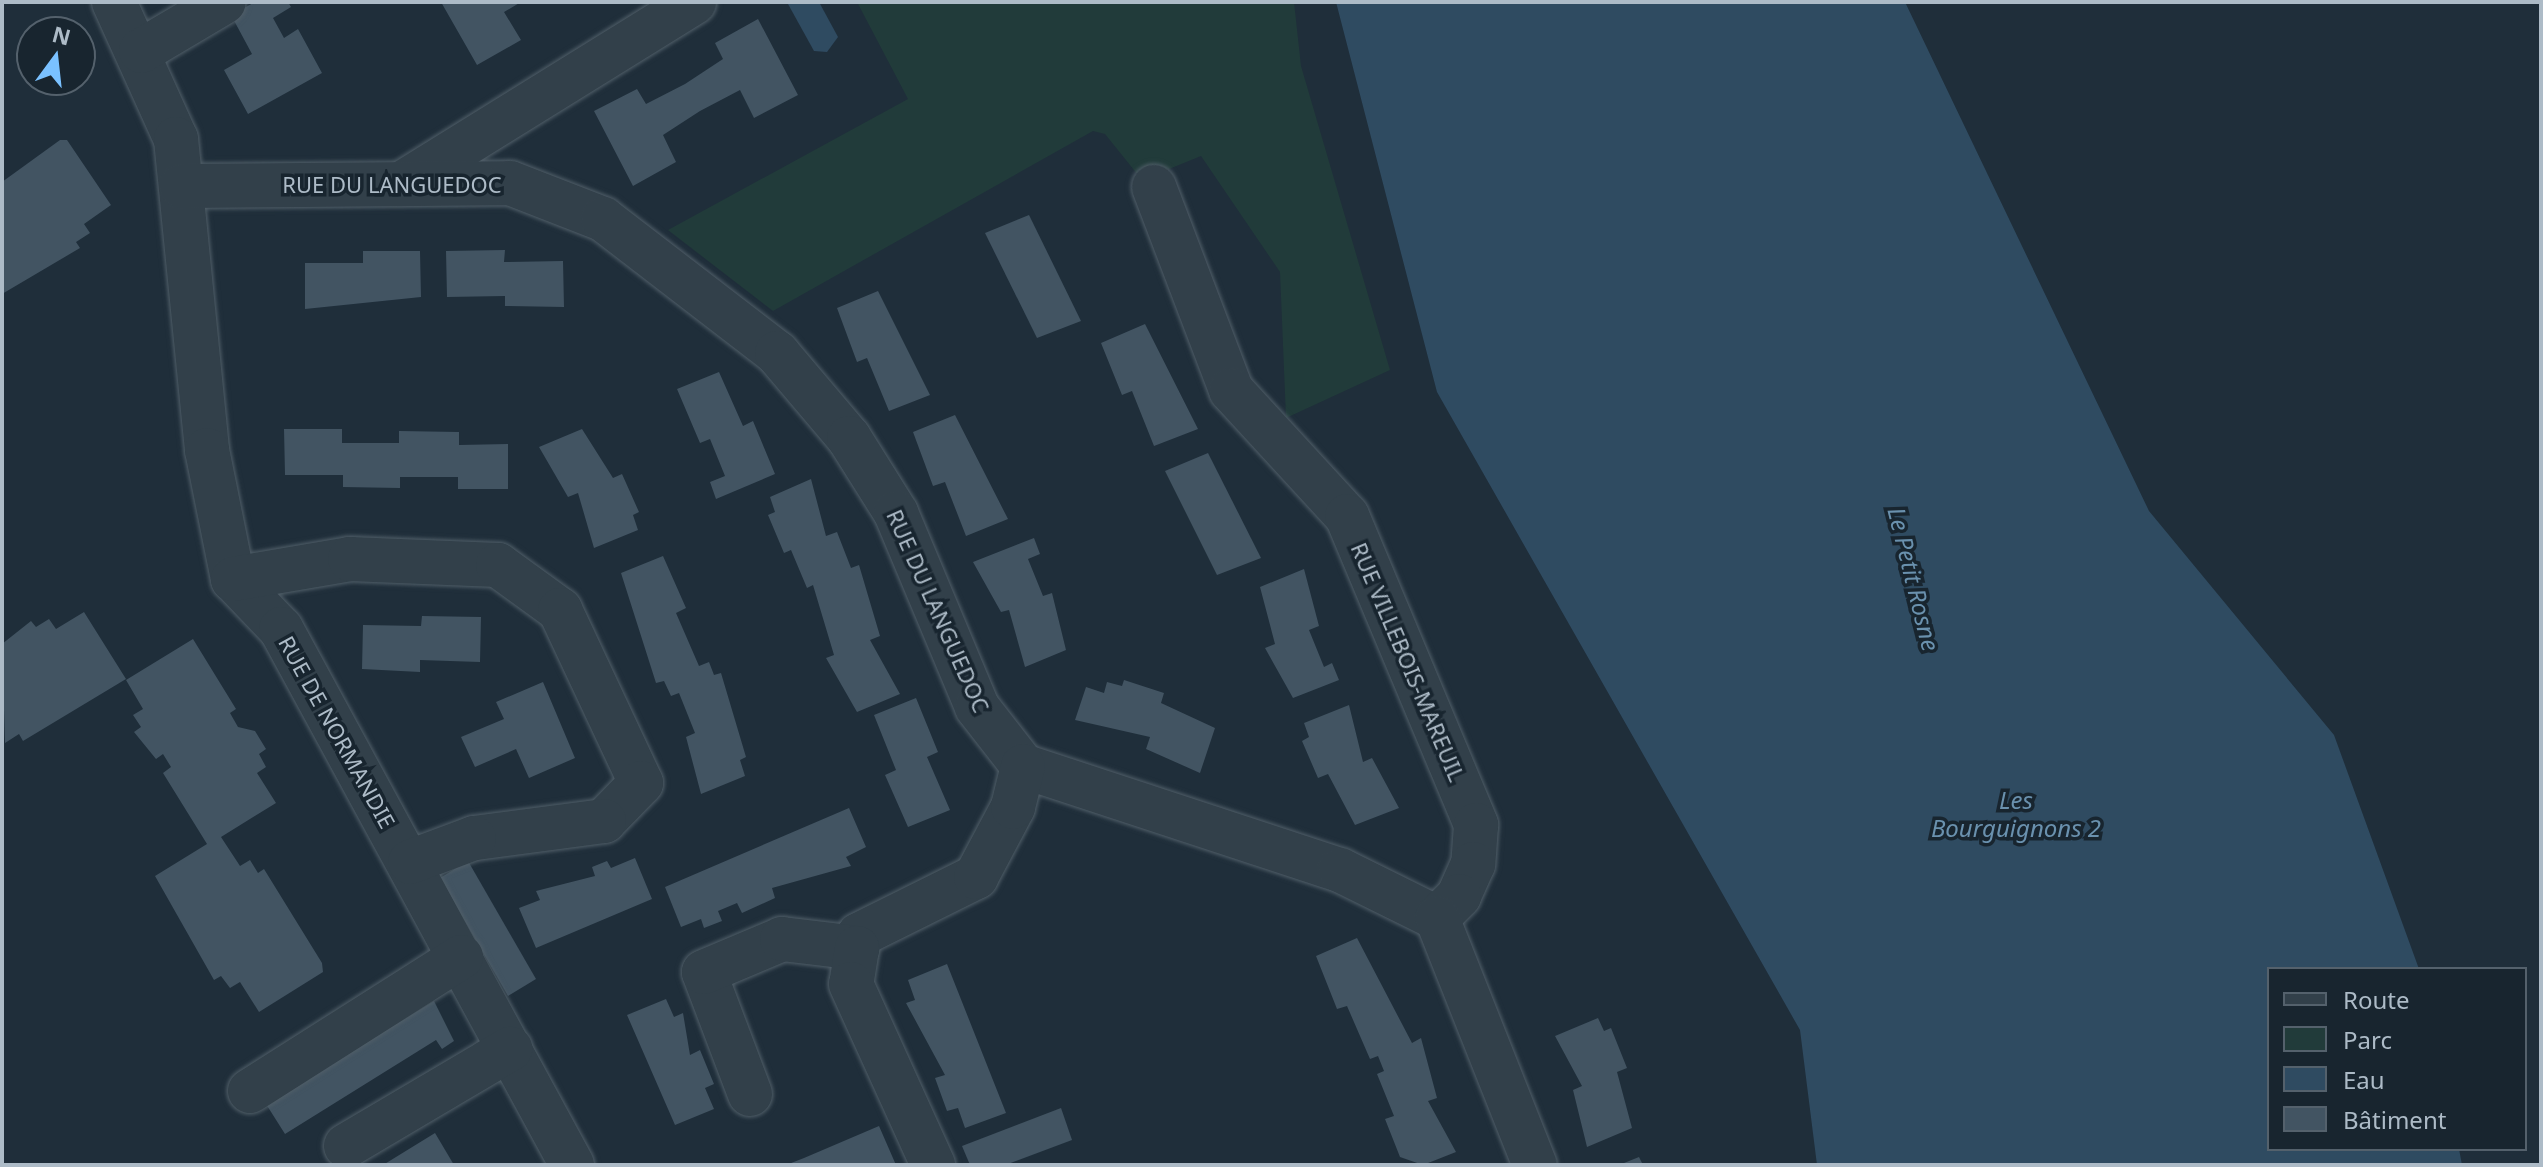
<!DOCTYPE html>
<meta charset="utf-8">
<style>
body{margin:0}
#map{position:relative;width:2543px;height:1167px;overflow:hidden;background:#1f2e3a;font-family:"Noto Sans",sans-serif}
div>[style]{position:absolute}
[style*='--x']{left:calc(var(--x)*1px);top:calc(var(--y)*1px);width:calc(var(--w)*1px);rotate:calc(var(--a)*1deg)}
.green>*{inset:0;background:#213b3a}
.water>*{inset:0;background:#2f4b61}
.building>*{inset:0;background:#425462}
.roads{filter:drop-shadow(0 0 2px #505e68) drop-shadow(0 0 2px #505e68)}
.minor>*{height:44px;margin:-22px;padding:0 22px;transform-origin:22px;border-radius:22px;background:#32404a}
span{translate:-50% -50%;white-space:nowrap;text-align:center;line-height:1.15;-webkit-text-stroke:7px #18252f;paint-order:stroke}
.street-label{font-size:22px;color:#adbbc7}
.water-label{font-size:24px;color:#6a91ae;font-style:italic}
.frame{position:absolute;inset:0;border:4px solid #adbbc7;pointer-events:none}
.legend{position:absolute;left:2267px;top:967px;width:260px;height:184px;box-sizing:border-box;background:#18252f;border:2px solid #54616c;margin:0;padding:10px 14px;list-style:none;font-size:24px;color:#adbbc7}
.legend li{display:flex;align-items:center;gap:16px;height:40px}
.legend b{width:40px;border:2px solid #54616c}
.north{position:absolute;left:16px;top:16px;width:80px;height:80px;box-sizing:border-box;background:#18252f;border:2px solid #54616c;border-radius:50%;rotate:15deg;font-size:22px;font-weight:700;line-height:32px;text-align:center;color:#adbbc7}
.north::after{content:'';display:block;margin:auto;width:28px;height:36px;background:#7ac1ff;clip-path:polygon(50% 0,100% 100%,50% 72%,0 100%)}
</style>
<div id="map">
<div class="green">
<div style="clip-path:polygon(857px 2px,1294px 2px,1301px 66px,1390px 370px,1286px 418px,1280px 272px,1201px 156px,1142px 180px,1105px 134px,1093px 131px,773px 311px,668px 230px,908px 99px)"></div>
</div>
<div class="water">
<div style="clip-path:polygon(819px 2px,838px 37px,827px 52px,814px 51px,788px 4px)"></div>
<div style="clip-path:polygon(1336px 2px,1905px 2px,2149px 511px,2334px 735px,2419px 969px,2269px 969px,2269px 1149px,2459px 1149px,2462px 1165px,1817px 1165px,1800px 1030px,1437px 392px)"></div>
</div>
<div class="building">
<div style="clip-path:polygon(255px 2px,288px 2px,291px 7px,273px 18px,284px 38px,298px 29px,322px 73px,248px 114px,224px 70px,252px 54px,231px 15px)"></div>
<div style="clip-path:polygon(441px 2px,521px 2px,504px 12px,521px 40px,477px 65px)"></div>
<div style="clip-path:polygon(758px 19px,798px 95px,754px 118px,740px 90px,700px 111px,663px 135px,676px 162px,633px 186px,594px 111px,637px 89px,646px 104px,685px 84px,723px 59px,715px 43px)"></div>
<div style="clip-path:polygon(60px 140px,67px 140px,111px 205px,84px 224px,90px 233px,76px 242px,80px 248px,2px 294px,2px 182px)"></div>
<div style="clip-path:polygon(1029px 215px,1081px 321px,1037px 338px,985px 233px)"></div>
<div style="clip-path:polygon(505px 250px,504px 262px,563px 261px,564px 307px,505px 306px,505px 296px,447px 297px,446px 251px)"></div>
<div style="clip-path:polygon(363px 251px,420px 251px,421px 297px,305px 309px,305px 263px,363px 263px)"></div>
<div style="clip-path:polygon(878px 291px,930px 395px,889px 411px,867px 358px,857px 362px,837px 308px)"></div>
<div style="clip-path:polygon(1145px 324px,1198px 429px,1154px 446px,1132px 391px,1122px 395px,1101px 343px)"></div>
<div style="clip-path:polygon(719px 372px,743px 426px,753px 421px,775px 474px,716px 499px,710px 482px,725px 476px,710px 439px,700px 443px,677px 389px)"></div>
<div style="clip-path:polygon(955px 415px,1008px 519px,966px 536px,945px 482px,933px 486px,913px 432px)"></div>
<div style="clip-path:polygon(284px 429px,342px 429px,342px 443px,399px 443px,399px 431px,459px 432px,459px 445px,508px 444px,508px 489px,458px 489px,458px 477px,400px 477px,400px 488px,343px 487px,343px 475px,285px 475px)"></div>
<div style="clip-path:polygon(582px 429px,613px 478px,622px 474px,639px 512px,633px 515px,638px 530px,594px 548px,578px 493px,568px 497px,539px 447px)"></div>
<div style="clip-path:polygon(1208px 453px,1261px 558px,1217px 575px,1165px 471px)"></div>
<div style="clip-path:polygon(811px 479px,826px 536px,837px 532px,851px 568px,859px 565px,880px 636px,870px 640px,900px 694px,857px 712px,826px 658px,834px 655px,813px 585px,807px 588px,791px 550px,784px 553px,768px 515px,775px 512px,770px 497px)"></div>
<div style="clip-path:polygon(1034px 538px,1040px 554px,1028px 559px,1043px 596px,1052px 593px,1066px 650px,1025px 667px,1009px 610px,1001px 612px,973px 562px)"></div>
<div style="clip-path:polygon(663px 556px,686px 608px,676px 613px,699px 666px,709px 662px,714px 675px,721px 673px,746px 757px,740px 760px,745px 776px,701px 794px,686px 737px,695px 733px,679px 693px,671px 696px,664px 681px,656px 683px,621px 573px)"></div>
<div style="clip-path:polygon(1304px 569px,1319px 626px,1309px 630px,1324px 667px,1332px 663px,1339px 680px,1293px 698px,1265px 648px,1275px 644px,1260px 587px)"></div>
<div style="clip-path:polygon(84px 612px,126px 679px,23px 741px,19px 734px,5px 743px,2px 644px,31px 621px,36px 627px,49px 619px,56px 629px)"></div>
<div style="clip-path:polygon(422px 616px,481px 617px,480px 662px,420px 660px,420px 672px,362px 669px,363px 625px,421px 626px)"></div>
<div style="clip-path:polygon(193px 639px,236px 709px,230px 713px,238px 727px,255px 731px,266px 749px,259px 754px,266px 767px,257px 773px,276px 803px,221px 837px,240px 866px,250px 860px,258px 873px,264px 869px,322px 963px,323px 972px,259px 1012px,240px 982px,230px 988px,221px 976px,214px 980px,155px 876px,207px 844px,163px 773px,171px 767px,163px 754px,156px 759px,134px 732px,141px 727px,133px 715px,143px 709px,126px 680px)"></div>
<div style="clip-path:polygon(1124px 680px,1164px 693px,1161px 703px,1215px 728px,1200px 773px,1146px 749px,1150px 737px,1075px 720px,1086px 687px,1104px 693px,1107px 682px,1122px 686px)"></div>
<div style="clip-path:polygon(543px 682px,575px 758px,529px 778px,516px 749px,475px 767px,461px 737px,504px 719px,496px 702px)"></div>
<div style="clip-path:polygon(916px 698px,938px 752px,927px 757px,950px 810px,908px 827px,885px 775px,896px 770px,874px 715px)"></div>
<div style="clip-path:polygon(1349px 705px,1363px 762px,1372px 758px,1399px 808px,1355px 825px,1328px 774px,1318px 778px,1302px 741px,1309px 737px,1304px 723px)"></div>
<div style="clip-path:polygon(849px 808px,866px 847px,846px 857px,851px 866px,772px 888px,775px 898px,742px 913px,737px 903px,718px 911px,722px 921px,704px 928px,701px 919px,681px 927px,665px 887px)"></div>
<div style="clip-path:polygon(635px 858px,652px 899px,536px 948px,519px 908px,540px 900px,536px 891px,595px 876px,592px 867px,607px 861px,611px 868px)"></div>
<div style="clip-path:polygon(468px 861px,536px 979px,508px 996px,440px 878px)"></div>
<div style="clip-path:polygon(1357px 938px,1412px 1043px,1421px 1038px,1437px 1098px,1428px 1101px,1456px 1152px,1423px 1165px,1400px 1157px,1385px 1119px,1394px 1116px,1377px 1074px,1384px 1071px,1378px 1056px,1370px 1059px,1347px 1006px,1337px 1009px,1316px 956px)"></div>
<div style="clip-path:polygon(947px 964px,1006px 1113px,965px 1128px,958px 1108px,947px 1111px,935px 1078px,945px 1075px,906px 1003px,915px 1000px,908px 980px)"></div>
<div style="clip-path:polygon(666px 999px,674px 1017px,683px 1013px,690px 1055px,700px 1050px,714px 1084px,705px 1088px,714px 1109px,675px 1125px,627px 1015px)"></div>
<div style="clip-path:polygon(434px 1001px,454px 1041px,442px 1049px,436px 1040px,285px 1134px,266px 1104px)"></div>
<div style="clip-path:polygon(1598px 1018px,1604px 1031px,1611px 1028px,1627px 1068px,1617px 1072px,1632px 1128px,1587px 1147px,1573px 1090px,1582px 1086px,1555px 1036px)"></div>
<div style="clip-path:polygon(1061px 1108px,1072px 1140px,1005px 1165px,970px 1165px,962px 1146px)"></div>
<div style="clip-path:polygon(879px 1126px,896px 1165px,786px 1165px,804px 1158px)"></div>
<div style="clip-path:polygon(435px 1133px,454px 1165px,383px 1165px)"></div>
<div style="clip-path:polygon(1639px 1157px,1643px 1165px,1619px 1165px)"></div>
</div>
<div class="roads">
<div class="minor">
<div style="--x:114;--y:2;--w:150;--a:65.7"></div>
<div style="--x:176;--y:139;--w:313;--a:84.3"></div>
<div style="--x:207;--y:450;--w:132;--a:78.6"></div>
<div style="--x:233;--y:579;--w:69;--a:46.2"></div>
<div style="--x:281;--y:629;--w:610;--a:61.5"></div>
<div style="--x:141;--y:51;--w:96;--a:-30.6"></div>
<div style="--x:401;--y:184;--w:345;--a:-31.8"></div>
<div style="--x:181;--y:186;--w:329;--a:-0.5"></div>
<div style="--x:510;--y:183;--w:100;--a:21.2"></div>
<div style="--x:603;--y:219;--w:220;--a:37.6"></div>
<div style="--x:777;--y:353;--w:111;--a:49.7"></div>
<div style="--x:849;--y:438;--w:89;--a:57.9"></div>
<div style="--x:896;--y:513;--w:210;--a:67.3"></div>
<div style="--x:977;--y:707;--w:75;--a:52.1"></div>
<div style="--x:1023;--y:766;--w:334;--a:18.2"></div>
<div style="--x:1340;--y:870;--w:108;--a:26.3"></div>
<div style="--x:1154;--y:187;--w:217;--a:69.2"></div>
<div style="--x:1231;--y:390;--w:171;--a:47.4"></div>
<div style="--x:1347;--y:516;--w:335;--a:67.3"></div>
<div style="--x:1476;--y:825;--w:39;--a:94"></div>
<div style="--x:1473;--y:864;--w:35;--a:114"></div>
<div style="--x:1459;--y:896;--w:31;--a:135"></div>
<div style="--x:1437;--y:918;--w:266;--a:68.4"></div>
<div style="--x:233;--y:579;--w:119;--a:-9.7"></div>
<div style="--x:350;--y:559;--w:148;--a:2.3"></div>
<div style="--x:498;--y:565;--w:77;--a:36"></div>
<div style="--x:560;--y:610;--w:191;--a:64.9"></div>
<div style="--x:641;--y:783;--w:53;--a:134.2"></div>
<div style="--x:604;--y:821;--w:131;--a:172.5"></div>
<div style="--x:474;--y:838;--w:68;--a:159.4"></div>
<div style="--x:857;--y:948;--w:13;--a:-81"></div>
<div style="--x:859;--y:935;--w:131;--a:-26.4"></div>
<div style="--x:976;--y:877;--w:79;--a:-62.1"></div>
<div style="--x:1013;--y:807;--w:42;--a:-76.3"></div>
<div style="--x:250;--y:1091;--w:250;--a:-32.4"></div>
<div style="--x:750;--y:1094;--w:130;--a:-110.7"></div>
<div style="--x:704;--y:972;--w:85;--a:-22.9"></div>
<div style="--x:782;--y:939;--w:76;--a:6.8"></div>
<div style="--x:857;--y:948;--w:36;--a:99"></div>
<div style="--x:851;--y:984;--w:199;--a:65.6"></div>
<div style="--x:346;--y:1146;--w:191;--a:-30.6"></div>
</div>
</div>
<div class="street-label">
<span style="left:392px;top:185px">RUE DU LANGUEDOC</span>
<span style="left:938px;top:611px;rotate:66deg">RUE DU LANGUEDOC</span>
<span style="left:1408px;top:662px;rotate:67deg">RUE VILLEBOIS-MAREUIL</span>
<span style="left:337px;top:732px;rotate:61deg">RUE DE NORMANDIE</span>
</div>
<div class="water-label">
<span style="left:1914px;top:579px;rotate:76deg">Le Petit Rosne</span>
<span style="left:2016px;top:814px">Les<br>Bourguignons 2</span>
</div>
<div class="frame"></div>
<ul class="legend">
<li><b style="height:10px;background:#32404a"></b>Route</li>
<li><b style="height:22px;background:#213b3a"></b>Parc</li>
<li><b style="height:22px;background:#2f4b61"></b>Eau</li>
<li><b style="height:22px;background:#425462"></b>Bâtiment</li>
</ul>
<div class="north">N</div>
</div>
